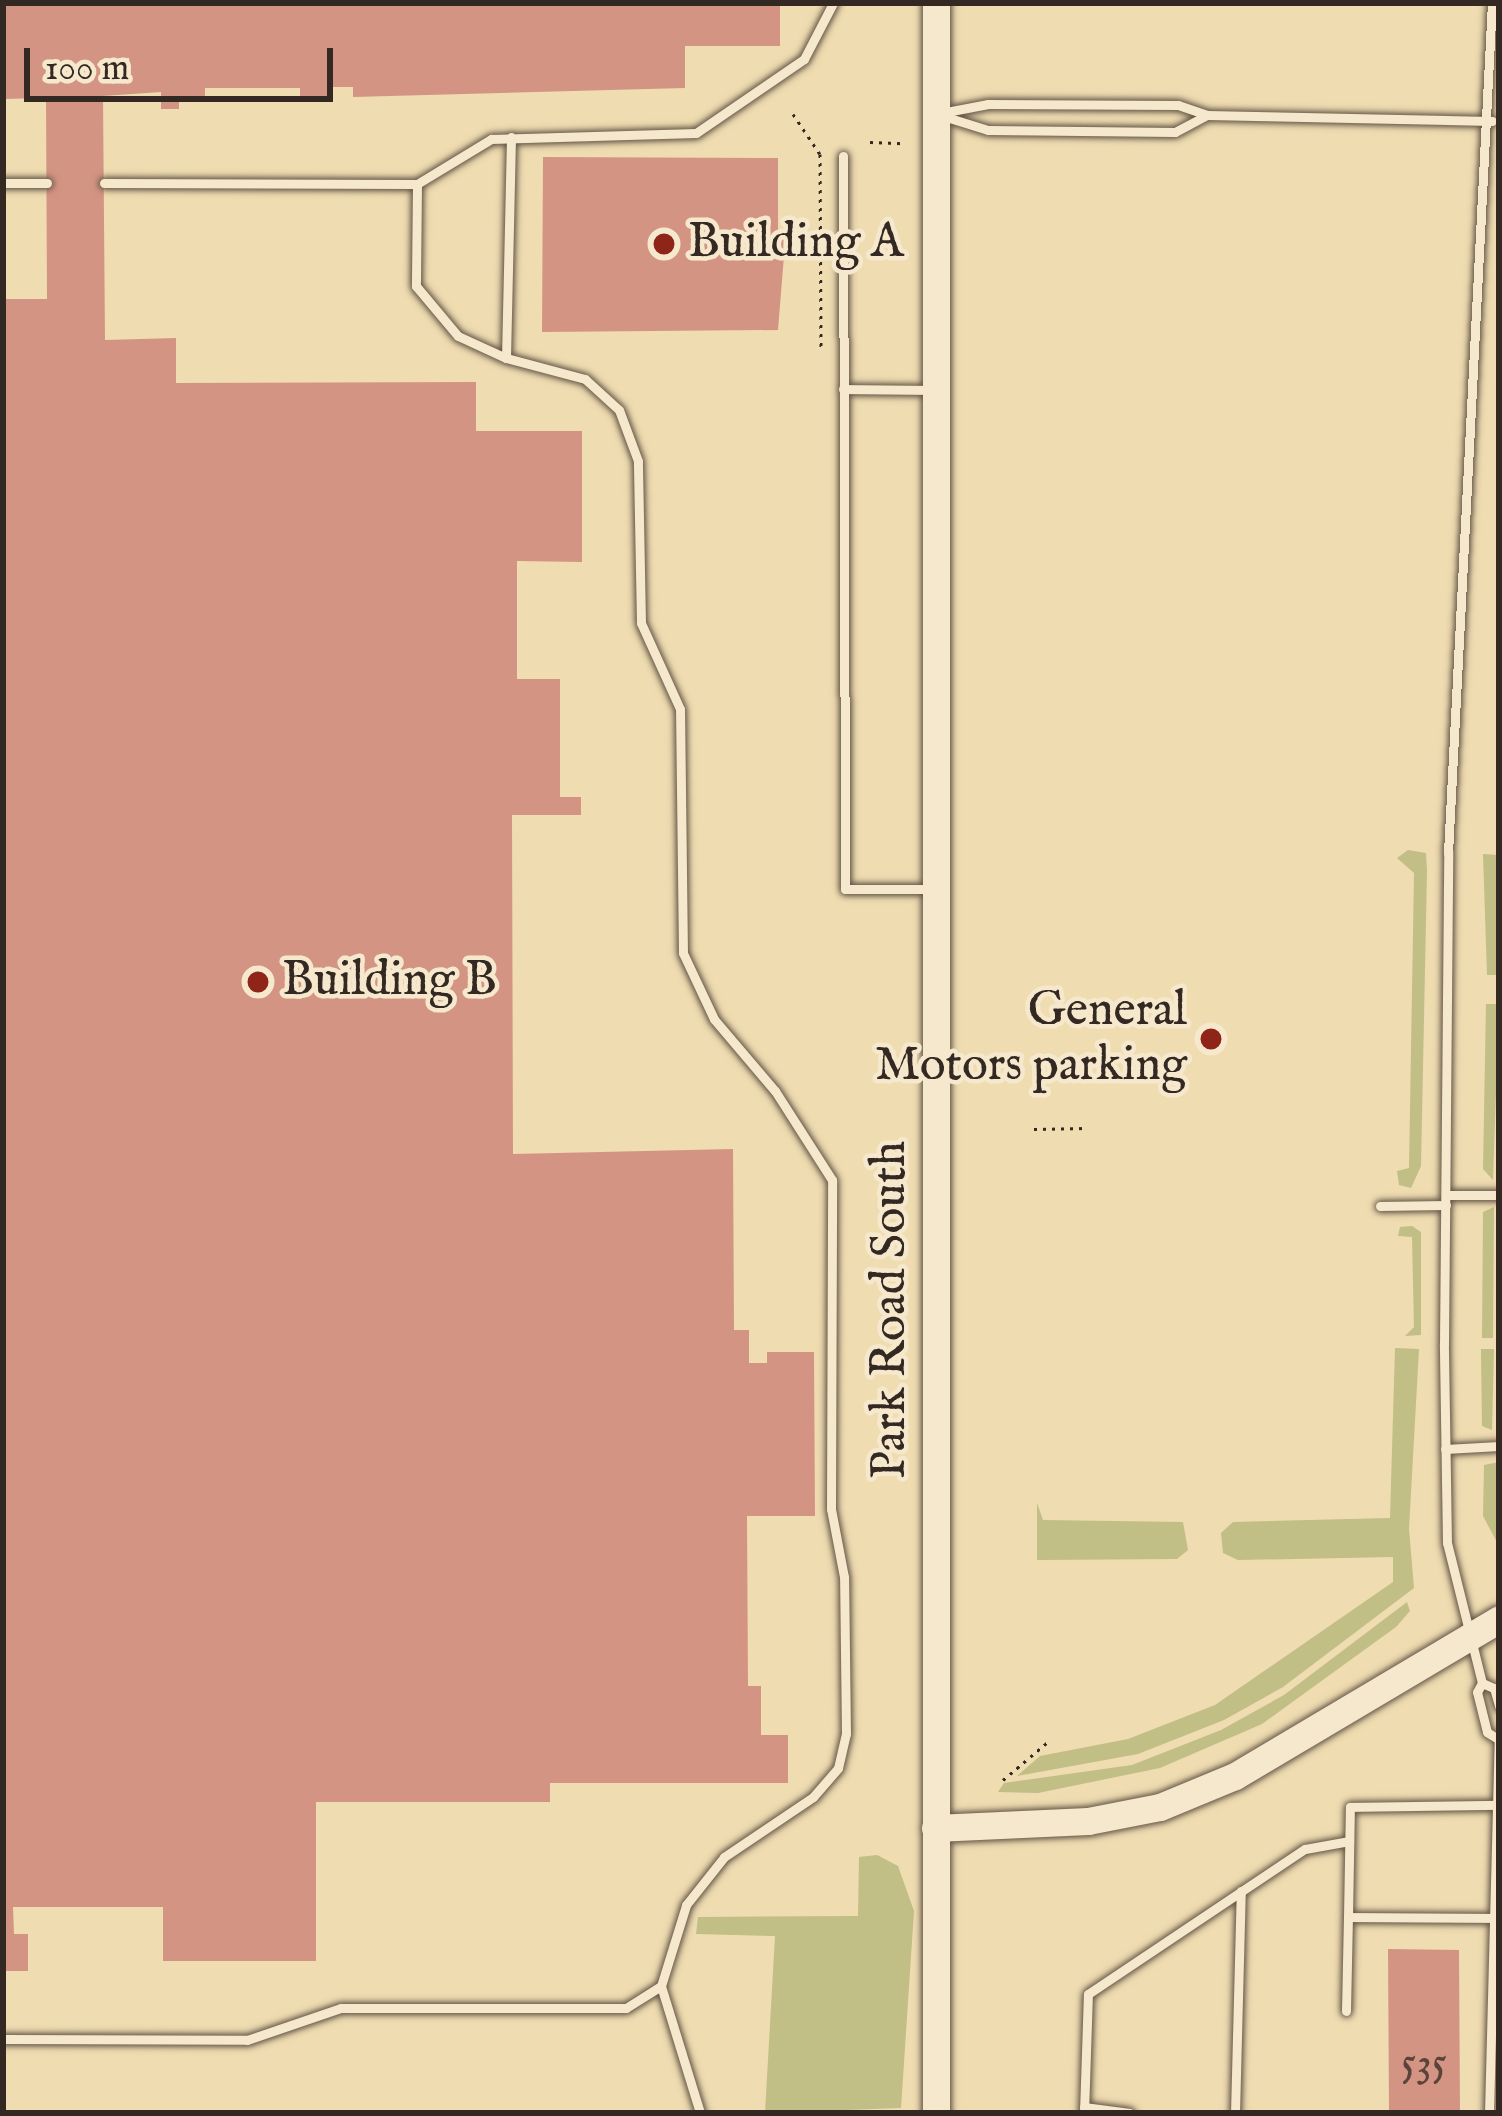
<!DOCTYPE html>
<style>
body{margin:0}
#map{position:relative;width:1502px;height:2116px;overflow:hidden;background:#efdcb1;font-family:"IM FELL English",serif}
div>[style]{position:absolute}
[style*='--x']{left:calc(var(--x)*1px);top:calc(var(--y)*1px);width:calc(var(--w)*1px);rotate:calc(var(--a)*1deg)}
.green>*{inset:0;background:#c1be86}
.building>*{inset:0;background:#d49483}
.path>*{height:3px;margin-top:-1.5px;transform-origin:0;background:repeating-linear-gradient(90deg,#342822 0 3px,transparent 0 9px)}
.roads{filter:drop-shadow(0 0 3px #635546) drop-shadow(0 0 3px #635546)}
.service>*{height:9px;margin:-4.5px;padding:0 4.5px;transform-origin:4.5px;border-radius:4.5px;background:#f5e8cc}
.secondary>*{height:27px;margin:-13.5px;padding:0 13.5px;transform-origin:13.5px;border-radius:13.5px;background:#f5e8cc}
.dots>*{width:33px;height:33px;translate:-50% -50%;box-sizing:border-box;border:6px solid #f5e8cc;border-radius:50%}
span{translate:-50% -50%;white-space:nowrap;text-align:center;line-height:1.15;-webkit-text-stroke:9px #f5e8cc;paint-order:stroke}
.number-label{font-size:42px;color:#5c433a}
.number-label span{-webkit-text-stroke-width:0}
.poi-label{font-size:48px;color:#342822}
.left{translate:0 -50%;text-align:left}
.right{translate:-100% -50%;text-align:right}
.street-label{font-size:48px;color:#342822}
.frame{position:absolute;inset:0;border:6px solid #342822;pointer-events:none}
.scale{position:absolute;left:24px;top:48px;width:309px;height:54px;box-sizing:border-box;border:6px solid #342822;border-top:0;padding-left:15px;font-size:36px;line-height:42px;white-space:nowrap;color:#342822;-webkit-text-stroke:9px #f5e8cc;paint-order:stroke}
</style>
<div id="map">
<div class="green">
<div style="clip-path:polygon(1408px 850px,1426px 853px,1427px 871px,1421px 1166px,1411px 1188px,1399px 1185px,1397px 1171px,1409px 1168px,1414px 873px,1397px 858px)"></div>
<div style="clip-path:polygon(1483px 854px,1499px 855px,1499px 975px,1487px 975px)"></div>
<div style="clip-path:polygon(1486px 1004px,1499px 1004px,1493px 1180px,1483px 1169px)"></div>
<div style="clip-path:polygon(1494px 1207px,1493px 1338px,1482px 1338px,1483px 1212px)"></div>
<div style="clip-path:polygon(1412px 1226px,1421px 1232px,1421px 1335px,1405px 1336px,1414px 1327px,1412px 1237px,1398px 1236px,1400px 1227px)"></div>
<div style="clip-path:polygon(1395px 1348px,1419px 1349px,1409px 1529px,1414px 1588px,1283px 1687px,1224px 1720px,1138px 1754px,1017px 1776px,1040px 1756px,1128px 1739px,1215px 1705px,1393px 1582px,1393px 1557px,1238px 1560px,1223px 1553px,1221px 1533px,1233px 1522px,1390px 1518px)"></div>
<div style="clip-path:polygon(1481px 1349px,1494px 1349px,1492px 1430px,1482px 1426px)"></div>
<div style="clip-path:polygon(1499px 1462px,1499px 1546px,1483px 1516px,1484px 1465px)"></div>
<div style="clip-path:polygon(1037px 1503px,1043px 1520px,1183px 1522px,1188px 1550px,1177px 1559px,1037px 1560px)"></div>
<div style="clip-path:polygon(1407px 1602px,1410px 1611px,1396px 1627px,1262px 1724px,1160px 1768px,1038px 1793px,998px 1792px,1004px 1783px,1132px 1765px,1221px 1730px,1284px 1695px)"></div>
<div style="clip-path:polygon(877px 1855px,898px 1866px,914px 1911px,901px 2108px,765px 2113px,775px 1936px,696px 1934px,698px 1917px,858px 1916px,859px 1857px)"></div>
</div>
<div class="building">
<div style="clip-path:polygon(3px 3px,780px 3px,780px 46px,685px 46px,685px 88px,353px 97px,353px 87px,328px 87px,328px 101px,300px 101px,300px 88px,205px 88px,205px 98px,179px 98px,179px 109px,161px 109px,161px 92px,103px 96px,105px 340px,176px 338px,176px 383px,476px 382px,476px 431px,582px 431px,582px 562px,517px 561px,517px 679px,560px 679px,560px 797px,581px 797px,581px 815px,512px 815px,513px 1154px,733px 1149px,734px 1330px,749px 1330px,749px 1363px,767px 1363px,767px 1352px,814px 1352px,815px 1516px,747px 1516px,748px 1686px,761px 1686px,761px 1735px,788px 1735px,788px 1783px,550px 1783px,550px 1802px,316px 1802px,316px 1961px,163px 1961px,163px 1907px,13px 1907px,14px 1934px,28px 1934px,28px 1971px,3px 1971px,3px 299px,47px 299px,46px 98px,3px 99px)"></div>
<div style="clip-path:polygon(543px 157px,778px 158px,778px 231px,786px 231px,778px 330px,542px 332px)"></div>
<div style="clip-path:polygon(1388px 1949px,1459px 1950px,1460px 2113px,1389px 2113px)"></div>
</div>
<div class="path">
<div style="--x:793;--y:114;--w:48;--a:56"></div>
<div style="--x:820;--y:154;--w:197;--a:89.7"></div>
<div style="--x:870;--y:142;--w:33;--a:2"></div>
<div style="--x:1034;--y:1129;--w:54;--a:-1.1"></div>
<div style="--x:1003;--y:1780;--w:60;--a:-40.3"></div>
</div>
<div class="roads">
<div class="service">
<div style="--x:941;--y:113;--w:48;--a:-10.8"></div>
<div style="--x:988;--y:104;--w:190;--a:0.3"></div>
<div style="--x:1178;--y:105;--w:31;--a:19"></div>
<div style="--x:1207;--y:115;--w:285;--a:1.2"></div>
<div style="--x:943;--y:116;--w:47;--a:17.3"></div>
<div style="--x:988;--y:130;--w:187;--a:0.6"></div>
<div style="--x:1175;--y:132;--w:36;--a:-28"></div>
<div style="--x:843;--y:156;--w:733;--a:89.84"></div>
<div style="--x:845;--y:889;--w:87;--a:0"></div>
<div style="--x:3;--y:183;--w:44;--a:0"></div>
<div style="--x:104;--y:183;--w:313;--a:0.2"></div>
<div style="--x:417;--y:184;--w:87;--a:-31.3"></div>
<div style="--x:491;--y:139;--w:205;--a:-1.7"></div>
<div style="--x:696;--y:133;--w:131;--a:-34.4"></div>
<div style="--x:804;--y:59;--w:63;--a:-62.6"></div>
<div style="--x:417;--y:184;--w:102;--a:90.6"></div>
<div style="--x:416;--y:286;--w:65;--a:50"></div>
<div style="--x:458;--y:336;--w:53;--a:24.6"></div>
<div style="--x:506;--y:358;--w:221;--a:-88.7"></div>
<div style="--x:843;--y:389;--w:87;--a:0.7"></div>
<div style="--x:1446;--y:1195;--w:53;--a:0"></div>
<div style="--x:1380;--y:1206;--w:66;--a:-0.9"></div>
<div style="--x:1445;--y:1449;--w:54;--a:-3.2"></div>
<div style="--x:1482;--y:1683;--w:144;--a:-104"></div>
<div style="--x:1447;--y:1543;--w:199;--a:-90.9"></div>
<div style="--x:1444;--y:1344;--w:491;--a:-89.5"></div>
<div style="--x:1448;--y:853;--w:851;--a:-87.04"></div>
<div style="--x:1498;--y:1739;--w:13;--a:-148"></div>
<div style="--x:1487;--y:1732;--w:41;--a:-104"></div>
<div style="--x:1477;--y:1692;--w:10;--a:-61"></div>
<div style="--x:1482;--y:1683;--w:13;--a:23"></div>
<div style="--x:1494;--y:1688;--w:19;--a:74"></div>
<div style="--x:1348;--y:1917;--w:110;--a:-89"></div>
<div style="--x:1350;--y:1807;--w:148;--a:-0.8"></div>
<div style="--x:661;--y:1986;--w:133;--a:72.9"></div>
<div style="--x:1346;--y:2011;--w:94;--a:-88.8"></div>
<div style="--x:1348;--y:1917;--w:151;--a:0.4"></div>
<div style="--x:3;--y:2039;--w:244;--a:0.2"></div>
<div style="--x:247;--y:2040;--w:99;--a:-18.8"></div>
<div style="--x:341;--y:2008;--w:285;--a:0"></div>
<div style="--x:626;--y:2008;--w:41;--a:-32.2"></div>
<div style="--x:661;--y:1986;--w:85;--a:-72.8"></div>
<div style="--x:686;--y:1905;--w:61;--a:-51.6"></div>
<div style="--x:724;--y:1857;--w:107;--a:-34"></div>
<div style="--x:813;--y:1797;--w:38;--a:-49"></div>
<div style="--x:838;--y:1768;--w:35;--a:-77"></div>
<div style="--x:846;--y:1734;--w:157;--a:-90.7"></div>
<div style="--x:844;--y:1577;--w:69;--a:-100.8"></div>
<div style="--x:831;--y:1509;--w:329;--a:-89.8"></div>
<div style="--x:832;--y:1180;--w:106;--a:-122.6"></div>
<div style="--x:775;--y:1091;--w:94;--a:-130.3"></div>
<div style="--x:714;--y:1019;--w:73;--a:-115.2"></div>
<div style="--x:683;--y:953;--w:244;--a:-90.7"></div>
<div style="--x:680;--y:709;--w:94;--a:-114.4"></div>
<div style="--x:641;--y:623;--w:162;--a:-91.1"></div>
<div style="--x:638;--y:461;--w:54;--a:-110.4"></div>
<div style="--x:619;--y:410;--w:46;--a:-137.6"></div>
<div style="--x:585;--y:379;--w:82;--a:-165.1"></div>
<div style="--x:1084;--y:2107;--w:46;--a:7.4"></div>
<div style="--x:1084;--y:2113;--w:119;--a:-88.1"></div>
<div style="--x:1088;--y:1994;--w:261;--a:-33.8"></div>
<div style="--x:1305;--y:1849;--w:45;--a:-10.3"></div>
<div style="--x:1235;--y:2113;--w:222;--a:-88.5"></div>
<div style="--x:1489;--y:2113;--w:375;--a:-88.5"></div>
</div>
<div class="secondary">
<div style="--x:936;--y:3;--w:2110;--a:90"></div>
<div style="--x:935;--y:1828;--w:153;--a:-2.6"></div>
<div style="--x:1088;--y:1821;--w:73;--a:-11"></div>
<div style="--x:1160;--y:1807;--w:81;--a:-22.5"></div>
<div style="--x:1235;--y:1776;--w:307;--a:-30.7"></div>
</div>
</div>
<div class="dots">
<div style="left:664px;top:244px;background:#8f2418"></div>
<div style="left:258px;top:982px;background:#8f2418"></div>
<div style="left:1211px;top:1039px;background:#8f2418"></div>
</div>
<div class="number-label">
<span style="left:1424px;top:2064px">535</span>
</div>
<div class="poi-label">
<span class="left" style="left:688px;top:244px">Building A</span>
<span class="left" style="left:282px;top:982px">Building B</span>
<span class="right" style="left:1187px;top:1039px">General<br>Motors parking</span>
</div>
<div class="street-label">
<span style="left:892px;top:1310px;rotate:-90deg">Park Road South</span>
</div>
<div class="frame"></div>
<div class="scale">100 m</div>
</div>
